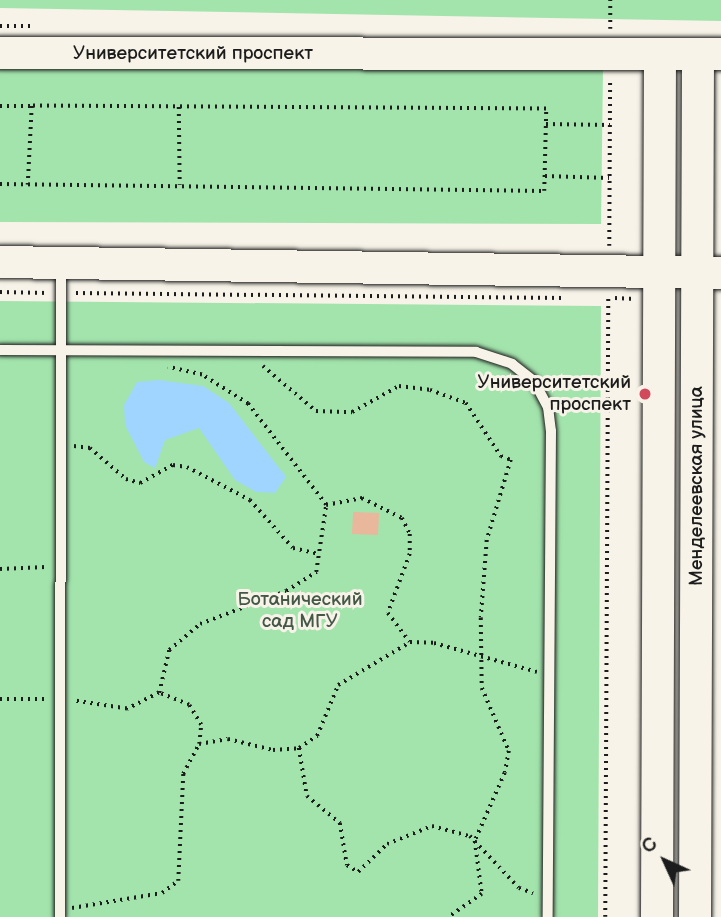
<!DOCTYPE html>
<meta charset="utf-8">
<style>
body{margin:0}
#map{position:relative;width:721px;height:917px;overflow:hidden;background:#f7f3e8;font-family:"Balsamiq Sans",sans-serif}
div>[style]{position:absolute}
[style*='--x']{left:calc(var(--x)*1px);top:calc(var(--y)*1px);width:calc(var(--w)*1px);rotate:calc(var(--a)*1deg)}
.green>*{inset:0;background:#a3e4ad}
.water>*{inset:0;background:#9fd5fe}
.building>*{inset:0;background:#e9b79b}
.path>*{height:3.5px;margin-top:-1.75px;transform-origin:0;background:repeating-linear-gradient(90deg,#1c1c1c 0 2px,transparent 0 7px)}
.roads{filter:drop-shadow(0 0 2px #1c1c1c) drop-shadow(0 0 2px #1c1c1c)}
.lane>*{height:10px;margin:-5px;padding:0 5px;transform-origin:5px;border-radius:5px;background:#f7f3e8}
.secondary>*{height:32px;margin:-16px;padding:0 16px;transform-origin:16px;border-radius:16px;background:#f7f3e8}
.dots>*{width:19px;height:19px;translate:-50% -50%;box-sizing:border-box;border:4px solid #f7f3e8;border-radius:50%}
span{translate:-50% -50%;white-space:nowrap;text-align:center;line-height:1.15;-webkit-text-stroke:6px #f7f3e8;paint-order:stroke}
.street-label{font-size:19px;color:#1c1c1c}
.poi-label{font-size:19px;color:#1c1c1c}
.right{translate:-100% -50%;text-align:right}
.park-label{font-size:19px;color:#445848}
.north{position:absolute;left:630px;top:826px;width:70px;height:70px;-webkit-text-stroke:5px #f7f3e8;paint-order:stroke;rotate:315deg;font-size:19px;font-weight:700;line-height:28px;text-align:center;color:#1c1c1c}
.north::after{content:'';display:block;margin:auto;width:24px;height:32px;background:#1c1c1c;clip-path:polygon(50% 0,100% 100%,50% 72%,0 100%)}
</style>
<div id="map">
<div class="green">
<div style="clip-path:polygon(0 0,721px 0,721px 21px,0 8px)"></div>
<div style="clip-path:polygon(0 68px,603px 69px,601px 224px,0 222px)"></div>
<div style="clip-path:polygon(0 301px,601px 306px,598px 917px,0 917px)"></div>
</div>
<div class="water">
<div style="clip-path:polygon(159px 380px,203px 386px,229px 403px,286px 477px,275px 493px,256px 492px,235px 480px,199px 428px,165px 440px,155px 468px,144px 462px,125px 425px,124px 405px,137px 382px)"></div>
</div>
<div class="building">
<div style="clip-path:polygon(353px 512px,379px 513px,378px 535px,352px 534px)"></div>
</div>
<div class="path">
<div style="--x:0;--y:26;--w:33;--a:0"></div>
<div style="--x:610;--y:29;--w:29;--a:-90"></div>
<div style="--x:0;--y:106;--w:32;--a:0"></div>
<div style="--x:32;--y:106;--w:79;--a:92.9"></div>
<div style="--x:179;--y:107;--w:78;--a:89.3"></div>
<div style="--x:546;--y:124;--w:64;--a:0.9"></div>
<div style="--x:545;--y:176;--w:64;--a:1.8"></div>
<div style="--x:0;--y:184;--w:544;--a:0.74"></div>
<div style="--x:544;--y:191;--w:82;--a:-88.6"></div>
<div style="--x:546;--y:109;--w:514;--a:-179.67"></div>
<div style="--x:609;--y:246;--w:167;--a:-89.7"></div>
<div style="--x:0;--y:292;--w:47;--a:1.2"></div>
<div style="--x:76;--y:293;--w:489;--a:0.6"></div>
<div style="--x:615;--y:298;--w:20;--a:3"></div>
<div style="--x:263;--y:366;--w:70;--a:40.3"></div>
<div style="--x:316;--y:411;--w:36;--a:2"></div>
<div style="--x:352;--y:412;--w:54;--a:-29"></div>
<div style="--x:399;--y:386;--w:31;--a:7"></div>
<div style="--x:430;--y:390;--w:38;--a:20"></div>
<div style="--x:466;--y:403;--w:64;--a:56.6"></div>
<div style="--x:501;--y:456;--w:11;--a:22"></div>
<div style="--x:511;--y:460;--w:84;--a:106.7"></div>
<div style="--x:487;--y:540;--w:78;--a:94.4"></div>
<div style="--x:481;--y:618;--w:70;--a:89.2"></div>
<div style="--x:482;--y:688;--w:69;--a:66.8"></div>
<div style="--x:509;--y:751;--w:22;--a:100"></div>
<div style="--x:505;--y:773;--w:74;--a:113.8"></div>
<div style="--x:475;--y:841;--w:53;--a:82.5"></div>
<div style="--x:482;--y:894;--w:40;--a:145.1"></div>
<div style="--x:74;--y:446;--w:16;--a:7"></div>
<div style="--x:90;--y:448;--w:48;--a:40.7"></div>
<div style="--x:126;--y:479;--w:15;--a:16"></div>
<div style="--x:140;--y:483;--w:38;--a:-29"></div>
<div style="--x:173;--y:465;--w:14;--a:8"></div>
<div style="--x:187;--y:467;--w:71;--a:27.6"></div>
<div style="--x:250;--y:500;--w:64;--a:48.1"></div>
<div style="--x:293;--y:548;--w:26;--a:13"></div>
<div style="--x:326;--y:505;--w:37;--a:-11"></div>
<div style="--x:362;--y:498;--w:45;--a:26.6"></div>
<div style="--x:402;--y:518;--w:18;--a:63"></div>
<div style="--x:410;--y:534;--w:20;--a:90"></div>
<div style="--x:410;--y:554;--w:63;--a:110.4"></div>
<div style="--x:388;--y:613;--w:36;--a:53"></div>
<div style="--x:0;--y:569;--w:46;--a:-2.5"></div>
<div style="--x:159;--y:693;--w:44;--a:-76.9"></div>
<div style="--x:169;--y:650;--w:40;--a:-40"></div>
<div style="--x:200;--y:624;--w:92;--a:-21"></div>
<div style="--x:286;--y:591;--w:36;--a:-32"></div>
<div style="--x:316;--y:572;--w:68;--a:-81.5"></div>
<div style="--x:326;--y:505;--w:128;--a:-127.7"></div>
<div style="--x:248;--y:404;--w:54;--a:-147.8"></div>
<div style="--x:202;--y:375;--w:35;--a:-167"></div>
<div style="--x:0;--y:699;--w:47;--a:0"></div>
<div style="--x:199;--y:744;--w:29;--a:-10"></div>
<div style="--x:228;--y:739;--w:46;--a:13.7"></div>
<div style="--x:273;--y:750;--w:26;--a:-4"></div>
<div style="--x:299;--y:748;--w:22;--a:-34"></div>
<div style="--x:317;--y:736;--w:55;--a:-67.6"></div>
<div style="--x:338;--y:685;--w:84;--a:-30.8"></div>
<div style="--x:410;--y:642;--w:24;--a:2"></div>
<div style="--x:434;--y:643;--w:107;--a:15.7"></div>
<div style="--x:299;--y:748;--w:49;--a:80.5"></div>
<div style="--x:307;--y:796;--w:43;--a:39.3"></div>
<div style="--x:340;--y:823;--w:43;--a:80.5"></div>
<div style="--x:347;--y:865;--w:13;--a:32"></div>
<div style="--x:358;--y:872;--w:40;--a:-44"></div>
<div style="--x:387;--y:844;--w:48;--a:-21.8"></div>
<div style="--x:432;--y:826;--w:39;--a:15"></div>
<div style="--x:470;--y:836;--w:71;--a:46.7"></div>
<div style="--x:519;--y:888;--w:15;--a:20"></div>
<div style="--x:72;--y:908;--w:91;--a:-9.5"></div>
<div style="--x:162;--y:893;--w:20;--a:-37"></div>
<div style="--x:178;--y:881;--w:107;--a:-87.3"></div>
<div style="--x:183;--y:774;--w:34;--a:-62"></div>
<div style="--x:199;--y:744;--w:19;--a:-84"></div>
<div style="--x:201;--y:725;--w:23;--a:-121"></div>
<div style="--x:189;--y:705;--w:32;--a:-158"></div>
<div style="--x:159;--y:693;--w:36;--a:153"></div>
<div style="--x:127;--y:709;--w:53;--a:-171.3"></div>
<div style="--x:605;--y:917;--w:621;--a:-89.72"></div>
</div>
<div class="roads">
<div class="lane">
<div style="--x:0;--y:350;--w:476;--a:0.2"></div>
<div style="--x:476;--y:352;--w:38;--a:18"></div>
<div style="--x:512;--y:364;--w:28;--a:38"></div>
<div style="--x:534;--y:381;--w:30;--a:62"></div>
<div style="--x:548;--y:407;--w:24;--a:83"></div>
<div style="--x:551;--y:431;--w:486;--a:90.4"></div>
<div style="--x:60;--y:917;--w:652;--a:-89.91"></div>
</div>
<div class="secondary">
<div style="--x:0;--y:53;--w:721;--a:0.08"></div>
<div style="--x:0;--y:262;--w:721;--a:0.87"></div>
<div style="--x:657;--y:917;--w:862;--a:-89.8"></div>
<div style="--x:695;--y:917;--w:863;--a:-89.8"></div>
</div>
</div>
<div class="dots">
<div style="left:645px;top:394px;background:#d1495b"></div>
</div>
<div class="street-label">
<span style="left:193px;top:54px">Университетский проспект</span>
<span style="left:697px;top:486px;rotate:-90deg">Менделеевская улица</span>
</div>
<div class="poi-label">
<span class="right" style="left:631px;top:394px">Университетский<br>проспект</span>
</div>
<div class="park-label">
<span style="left:300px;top:611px">Ботанический<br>сад МГУ</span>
</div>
<div class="north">С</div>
</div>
